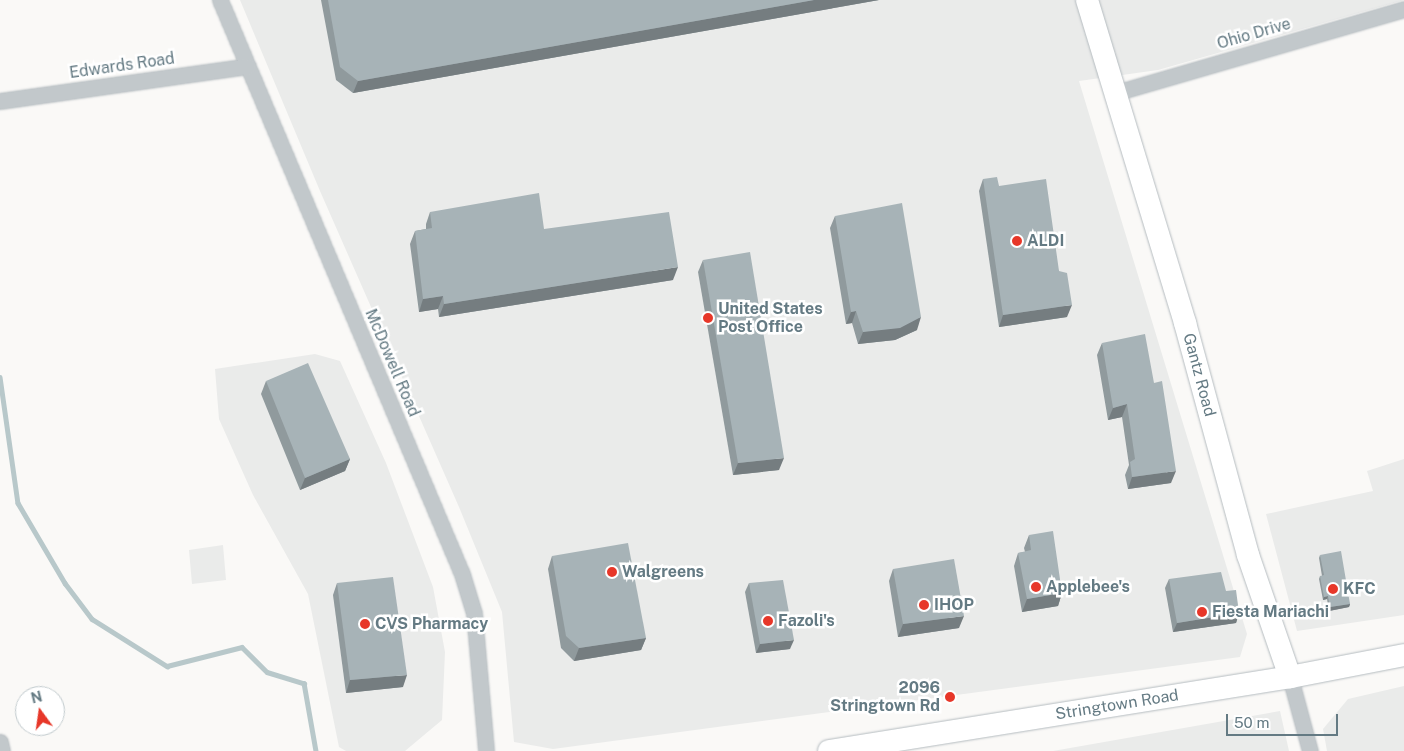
<!DOCTYPE html>
<style>
body{margin:0}
#map{position:relative;width:1404px;height:751px;overflow:hidden;background:#faf9f7;font-family:"Public Sans",sans-serif}
div>[style]{position:absolute}
[style*='--x']{left:calc(var(--x)*1px);top:calc(var(--y)*1px);width:calc(var(--w)*1px);rotate:calc(var(--a)*1deg)}
.built>*{inset:0;background:#eaebea}
.stream>*{height:4.5px;margin:-2.25px;padding:0 2.25px;transform-origin:2.25px;border-radius:2.25px;background:#b8c8ca}
.roads{filter:drop-shadow(0 0 1px #b5bcc0) drop-shadow(0 0 1px #b5bcc0)}
.street>*{height:15px;margin:-7.5px;padding:0 7.5px;transform-origin:7.5px;border-radius:7.5px;background:#c2c8cb}
.secondary>*{height:22px;margin:-11px;padding:0 11px;transform-origin:11px;border-radius:11px;background:#fff}
.wall>*{inset:0;background:#909a9d}
.shaded-wall>*{inset:0;background:#757d80}
.building>*{inset:0;background:#a7b3b7}
.dots>*{width:14px;height:14px;translate:-50% -50%;box-sizing:border-box;border:2px solid #fff;border-radius:50%}
span{translate:-50% -50%;white-space:nowrap;text-align:center;line-height:1.15;-webkit-text-stroke:5px #fff;paint-order:stroke}
.street-label{font-size:16px;color:#647a83}
.poi-label{font-size:16px;color:#647a83;font-weight:700}
.left{translate:0 -50%;text-align:left}
.right{translate:-100% -50%;text-align:right}
.north{position:absolute;left:15px;top:686px;width:50px;height:50px;box-sizing:border-box;background:#fff;border:1px solid #c1cacd;border-radius:50%;rotate:346deg;font-size:14px;font-weight:700;line-height:20px;text-align:center;color:#647a83}
.north::after{content:'';display:block;margin:auto;width:18px;height:22px;background:#e73729;clip-path:polygon(50% 0,100% 100%,50% 72%,0 100%)}
.scale{position:absolute;left:1226px;top:714px;width:112px;height:22px;box-sizing:border-box;border:2px solid #647a83;border-top:0;padding-left:6px;font-size:15px;line-height:18px;white-space:nowrap;color:#647a83;-webkit-text-stroke:4px #fff;paint-order:stroke}
</style>
<div id="map">
<div class="built">
<div style="clip-path:polygon(240px 0,1404px 0,1158px 70px,1079px 81px,1247px 634px,1240px 657px,553px 749px,514px 742px,502px 612px,459px 507px,320px 191px)"></div>
<div style="clip-path:polygon(315px 354px,340px 361px,386px 463px,433px 587px,445px 652px,442px 720px,405px 751px,346px 751px,339px 747px,308px 594px,253px 495px,219px 419px,215px 369px)"></div>
<div style="clip-path:polygon(1404px 459px,1404px 615px,1297px 631px,1266px 514px,1373px 491px,1367px 471px)"></div>
<div style="clip-path:polygon(223px 545px,226px 580px,192px 584px,189px 550px)"></div>
<div style="clip-path:polygon(1404px 686px,1404px 751px,1327px 751px,1323px 729px,1348px 699px)"></div>
<div style="clip-path:polygon(1280px 711px,1289px 751px,1053px 751px)"></div>
</div>
<div class="stream">
<div style="--x:0;--y:377;--w:127;--a:81.9"></div>
<div style="--x:18;--y:503;--w:93;--a:59.6"></div>
<div style="--x:65;--y:583;--w:45;--a:53.1"></div>
<div style="--x:92;--y:619;--w:89;--a:32.1"></div>
<div style="--x:167;--y:666;--w:77;--a:-14.2"></div>
<div style="--x:242;--y:647;--w:35;--a:45"></div>
<div style="--x:267;--y:672;--w:39;--a:17"></div>
<div style="--x:304;--y:683;--w:69;--a:80"></div>
</div>
<div class="roads">
<div class="street">
<div style="--x:220;--y:0;--w:623;--a:67.14"></div>
<div style="--x:462;--y:574;--w:41;--a:72.9"></div>
<div style="--x:474;--y:613;--w:139;--a:85"></div>
<div style="--x:1115;--y:93;--w:301;--a:-16.2"></div>
<div style="--x:0;--y:101;--w:250;--a:-8"></div>
<div style="--x:1290;--y:677;--w:77;--a:74.9"></div>
<div style="--x:0;--y:742;--w:9;--a:77"></div>
</div>
<div class="secondary">
<div style="--x:1087;--y:0;--w:338;--a:73.1"></div>
<div style="--x:1185;--y:323;--w:240;--a:74.8"></div>
<div style="--x:1248;--y:555;--w:129;--a:71"></div>
<div style="--x:829;--y:751;--w:467;--a:-9.1"></div>
<div style="--x:1290;--y:677;--w:116;--a:-10.9"></div>
</div>
</div>
<div class="wall">
<div style="clip-path:polygon(321px 0,879px 0,353px 93px,336px 80px)"></div>
<div style="clip-path:polygon(983px 179px,999px 186px,1059px 271px,1067px 317px,999px 327px,979px 191px)"></div>
<div style="clip-path:polygon(430px 212px,544px 229px,673px 280px,439px 317px,438px 309px,419px 312px,410px 244px,415px 231px,426px 229px,426px 224px)"></div>
<div style="clip-path:polygon(835px 216px,917px 330px,895px 340px,858px 344px,852px 323px,846px 324px,830px 228px)"></div>
<div style="clip-path:polygon(703px 260px,779px 470px,733px 475px,698px 272px)"></div>
<div style="clip-path:polygon(1102px 343px,1171px 483px,1128px 489px,1125px 475px,1129px 465px,1122px 417px,1108px 420px,1097px 355px)"></div>
<div style="clip-path:polygon(266px 381px,350px 459px,345px 471px,300px 490px,261px 394px)"></div>
<div style="clip-path:polygon(1029px 535px,1062px 593px,1058px 606px,1022px 612px,1014px 566px,1018px 553px,1025px 552px,1024px 548px)"></div>
<div style="clip-path:polygon(1320px 555px,1350px 604px,1349px 607px,1329px 611px,1327px 599px,1323px 600px,1319px 579px,1320px 576px,1322px 576px,1319px 558px)"></div>
<div style="clip-path:polygon(552px 556px,646px 638px,641px 650px,574px 661px,561px 648px,548px 569px)"></div>
<div style="clip-path:polygon(893px 569px,959px 628px,898px 637px,889px 581px)"></div>
<div style="clip-path:polygon(1169px 579px,1226px 591px,1239px 613px,1236px 623px,1173px 632px,1165px 588px)"></div>
<div style="clip-path:polygon(337px 583px,403px 687px,346px 693px,333px 595px)"></div>
<div style="clip-path:polygon(749px 583px,790px 649px,756px 653px,745px 592px)"></div>
</div>
<div class="shaded-wall">
<div style="clip-path:polygon(814px 0,879px 0,353px 93px,358px 81px)"></div>
<div style="clip-path:polygon(678px 267px,673px 280px,439px 317px,444px 304px)"></div>
<div style="clip-path:polygon(443px 296px,438px 309px,419px 312px,423px 299px)"></div>
<div style="clip-path:polygon(1072px 305px,1067px 317px,999px 327px,1003px 315px)"></div>
<div style="clip-path:polygon(856px 311px,852px 323px,846px 324px,851px 312px)"></div>
<div style="clip-path:polygon(921px 317px,917px 330px,895px 340px,858px 344px,863px 332px)"></div>
<div style="clip-path:polygon(1127px 404px,1122px 417px,1108px 420px,1113px 408px)"></div>
<div style="clip-path:polygon(784px 458px,779px 470px,733px 475px,738px 463px)"></div>
<div style="clip-path:polygon(350px 459px,345px 471px,300px 490px,305px 478px)"></div>
<div style="clip-path:polygon(1176px 471px,1171px 483px,1128px 489px,1132px 477px)"></div>
<div style="clip-path:polygon(1062px 593px,1058px 606px,1022px 612px,1027px 599px)"></div>
<div style="clip-path:polygon(1328px 596px,1327px 599px,1323px 600px,1324px 597px)"></div>
<div style="clip-path:polygon(1350px 604px,1349px 607px,1329px 611px,1330px 607px)"></div>
<div style="clip-path:polygon(1239px 613px,1236px 623px,1173px 632px,1177px 623px)"></div>
<div style="clip-path:polygon(964px 616px,959px 628px,898px 637px,903px 624px)"></div>
<div style="clip-path:polygon(646px 638px,641px 650px,574px 661px,579px 648px)"></div>
<div style="clip-path:polygon(794px 640px,790px 649px,756px 653px,760px 644px)"></div>
<div style="clip-path:polygon(407px 675px,403px 687px,346px 693px,350px 680px)"></div>
</div>
<div class="building">
<div style="clip-path:polygon(328px 0,814px 0,358px 81px,340px 67px)"></div>
<div style="clip-path:polygon(997px 177px,999px 186px,1046px 179px,1059px 271px,1067px 273px,1072px 305px,1003px 315px,983px 179px)"></div>
<div style="clip-path:polygon(539px 193px,544px 229px,669px 212px,678px 267px,444px 304px,443px 296px,423px 299px,415px 231px,432px 228px,430px 212px)"></div>
<div style="clip-path:polygon(902px 203px,921px 317px,900px 328px,863px 332px,856px 311px,851px 312px,835px 216px)"></div>
<div style="clip-path:polygon(750px 252px,784px 458px,738px 463px,703px 260px)"></div>
<div style="clip-path:polygon(1145px 334px,1154px 383px,1162px 381px,1176px 471px,1132px 477px,1130px 462px,1135px 459px,1127px 404px,1113px 408px,1102px 343px)"></div>
<div style="clip-path:polygon(308px 363px,350px 459px,305px 478px,266px 381px)"></div>
<div style="clip-path:polygon(1053px 531px,1062px 593px,1027px 599px,1018px 553px,1031px 550px,1029px 535px)"></div>
<div style="clip-path:polygon(628px 543px,646px 638px,579px 648px,566px 636px,552px 556px)"></div>
<div style="clip-path:polygon(1341px 551px,1350px 604px,1330px 607px,1328px 596px,1324px 597px,1320px 576px,1324px 575px,1320px 555px)"></div>
<div style="clip-path:polygon(954px 559px,964px 616px,903px 624px,893px 569px)"></div>
<div style="clip-path:polygon(1221px 572px,1226px 591px,1236px 590px,1239px 613px,1177px 623px,1169px 579px)"></div>
<div style="clip-path:polygon(393px 577px,407px 675px,350px 680px,337px 583px)"></div>
<div style="clip-path:polygon(783px 580px,794px 640px,760px 644px,749px 583px)"></div>
</div>
<div class="dots">
<div style="left:1017px;top:241px;background:#e73729"></div>
<div style="left:708px;top:318px;background:#e73729"></div>
<div style="left:612px;top:572px;background:#e73729"></div>
<div style="left:1036px;top:587px;background:#e73729"></div>
<div style="left:1333px;top:589px;background:#e73729"></div>
<div style="left:924px;top:605px;background:#e73729"></div>
<div style="left:1202px;top:612px;background:#e73729"></div>
<div style="left:768px;top:621px;background:#e73729"></div>
<div style="left:365px;top:624px;background:#e73729"></div>
<div style="left:950px;top:697px;background:#e73729"></div>
</div>
<div class="street-label">
<span style="left:1254px;top:34px;rotate:-16deg">Ohio Drive</span>
<span style="left:122px;top:66px;rotate:-8deg">Edwards Road</span>
<span style="left:392px;top:363px;rotate:67deg">McDowell Road</span>
<span style="left:1199px;top:375px;rotate:75deg">Gantz Road</span>
<span style="left:1117px;top:705px;rotate:-9deg">Stringtown Road</span>
</div>
<div class="poi-label">
<span class="left" style="left:1027px;top:241px">ALDI</span>
<span class="left" style="left:718px;top:318px">United States<br>Post Office</span>
<span class="left" style="left:622px;top:572px">Walgreens</span>
<span class="left" style="left:1046px;top:587px">Applebee's</span>
<span class="left" style="left:1343px;top:589px">KFC</span>
<span class="left" style="left:934px;top:605px">IHOP</span>
<span class="left" style="left:1212px;top:612px">Fiesta Mariachi</span>
<span class="left" style="left:778px;top:621px">Fazoli's</span>
<span class="left" style="left:375px;top:624px">CVS Pharmacy</span>
<span class="right" style="left:940px;top:697px">2096<br>Stringtown Rd</span>
</div>
<div class="north">N</div>
<div class="scale">50 m</div>
</div>
